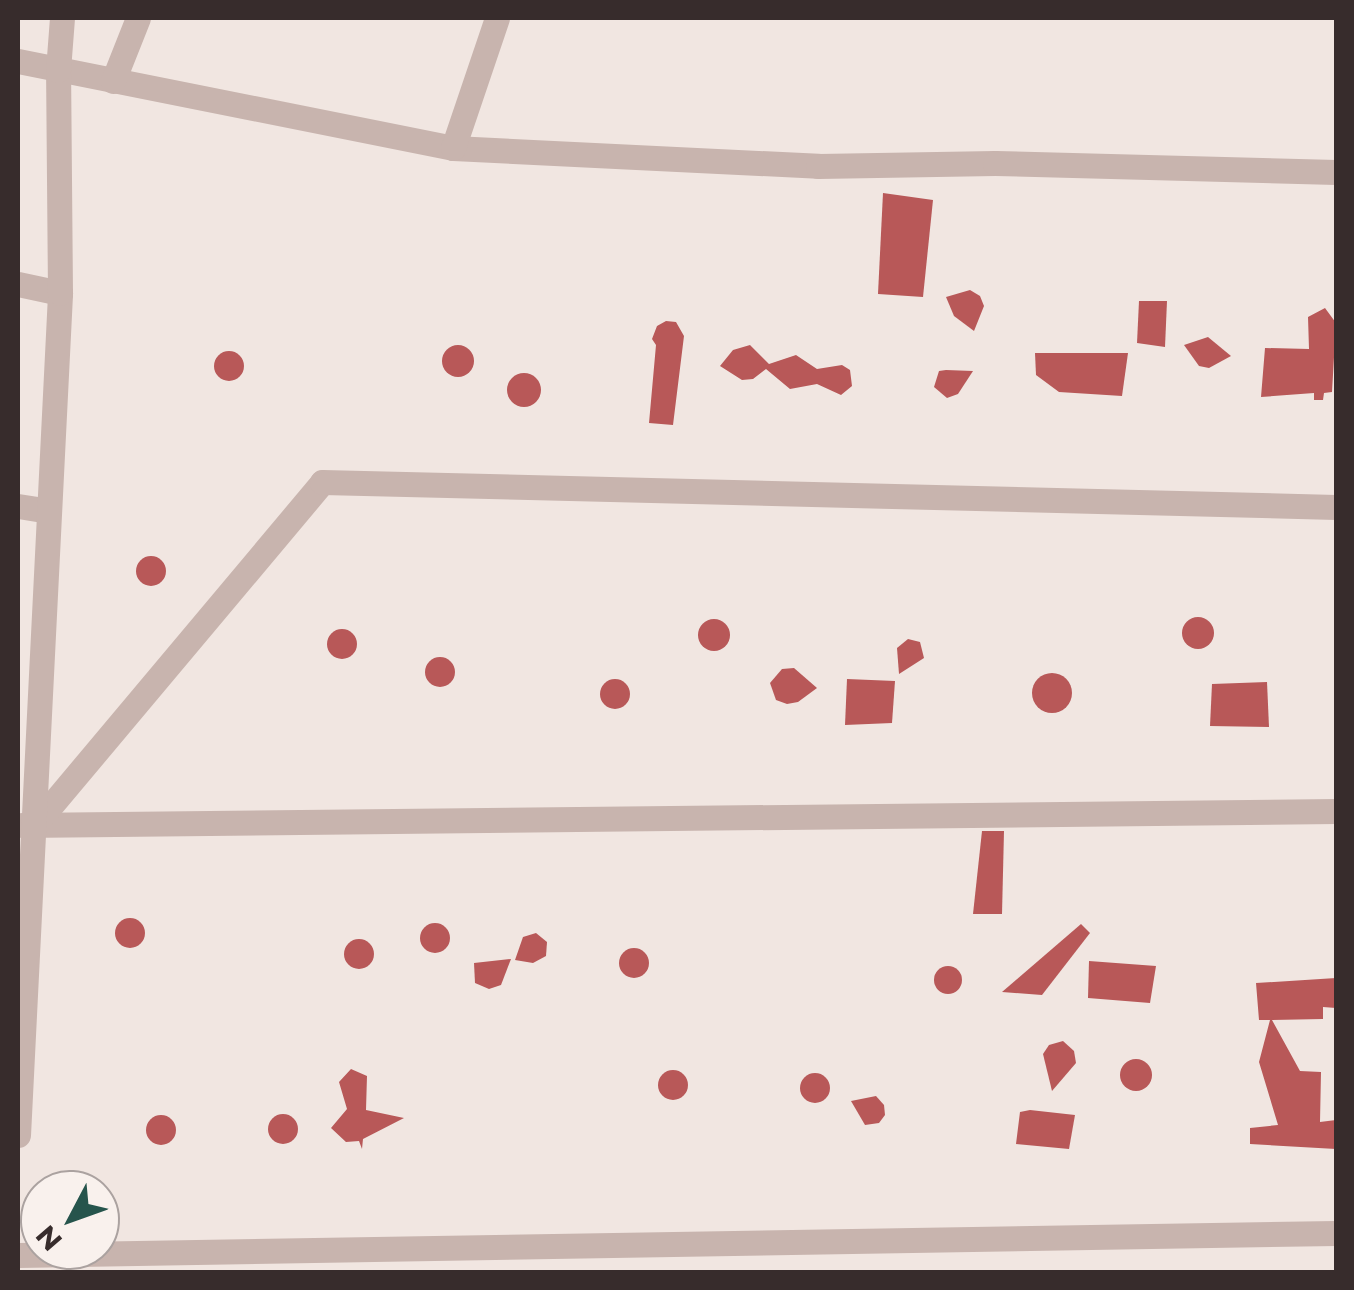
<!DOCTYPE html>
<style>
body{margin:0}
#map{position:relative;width:1354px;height:1290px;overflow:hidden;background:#f1e6e1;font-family:Montserrat,sans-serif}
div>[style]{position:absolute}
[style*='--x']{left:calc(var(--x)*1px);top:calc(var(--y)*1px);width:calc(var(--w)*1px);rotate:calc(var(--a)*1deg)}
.building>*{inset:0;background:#b85858}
.round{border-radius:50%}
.minor>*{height:25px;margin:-12.5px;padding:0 12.5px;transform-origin:12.5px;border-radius:12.5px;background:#c8b4ae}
span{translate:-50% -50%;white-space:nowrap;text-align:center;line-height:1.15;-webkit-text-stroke:10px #f9f1ed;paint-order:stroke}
.frame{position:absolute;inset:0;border:20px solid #372c2c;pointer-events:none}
.north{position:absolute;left:20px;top:1170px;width:100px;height:100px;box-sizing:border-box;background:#f9f1ed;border:2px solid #aba2a0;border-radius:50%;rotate:229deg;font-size:28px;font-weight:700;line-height:40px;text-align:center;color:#372c2c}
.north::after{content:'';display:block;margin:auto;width:35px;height:45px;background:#26544c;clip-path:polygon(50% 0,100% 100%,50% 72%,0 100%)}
</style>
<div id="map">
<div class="building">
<div style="clip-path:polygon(883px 193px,933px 200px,923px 297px,878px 294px)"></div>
<div style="clip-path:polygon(970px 290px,980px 296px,984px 306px,974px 331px,954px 316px,946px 297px)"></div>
<div style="clip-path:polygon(1139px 301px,1167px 301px,1165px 347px,1137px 343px)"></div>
<div style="clip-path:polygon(1325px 308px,1336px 323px,1332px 392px,1324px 393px,1323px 400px,1314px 400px,1314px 393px,1261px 397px,1265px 348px,1309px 349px,1308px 317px)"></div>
<div style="clip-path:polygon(666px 321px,676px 322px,684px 336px,673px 425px,649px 423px,656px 345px,652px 339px,657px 326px)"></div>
<div style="clip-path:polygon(1208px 337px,1231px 356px,1209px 368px,1199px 366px,1184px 345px)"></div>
<div class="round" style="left:442px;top:345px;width:32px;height:32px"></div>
<div style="clip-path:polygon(750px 345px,769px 364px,796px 355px,817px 369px,842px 365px,850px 370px,852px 386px,841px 395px,817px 384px,790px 389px,766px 369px,753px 379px,742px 380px,720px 366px,733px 350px)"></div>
<div class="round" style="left:214px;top:351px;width:30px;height:30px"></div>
<div style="clip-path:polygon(1035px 353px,1128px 353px,1122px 396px,1059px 392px,1036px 375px)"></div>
<div style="clip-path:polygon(939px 371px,946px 370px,973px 371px,958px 394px,947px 398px,934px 387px)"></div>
<div class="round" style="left:507px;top:373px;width:34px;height:34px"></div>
<div class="round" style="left:136px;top:556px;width:30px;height:30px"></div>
<div class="round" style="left:1182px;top:617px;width:32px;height:32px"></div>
<div class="round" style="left:698px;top:619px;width:32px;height:32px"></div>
<div class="round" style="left:327px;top:629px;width:30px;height:30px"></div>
<div style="clip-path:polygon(908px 639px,920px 642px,924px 658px,899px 674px,897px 648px)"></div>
<div class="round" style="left:425px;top:657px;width:30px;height:30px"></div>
<div style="clip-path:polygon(794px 668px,817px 688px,798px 702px,787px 704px,776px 700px,770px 683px,782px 669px)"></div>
<div class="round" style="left:1032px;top:673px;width:40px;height:40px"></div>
<div style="clip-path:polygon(847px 679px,895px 681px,892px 723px,845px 725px)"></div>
<div class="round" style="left:600px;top:679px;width:30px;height:30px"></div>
<div style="clip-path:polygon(1267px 682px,1269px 727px,1210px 726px,1212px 684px)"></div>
<div style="clip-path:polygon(982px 831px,1004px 831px,1002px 914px,973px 914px)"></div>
<div class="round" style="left:115px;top:918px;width:30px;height:30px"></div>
<div class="round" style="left:420px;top:923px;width:30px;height:30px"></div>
<div style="clip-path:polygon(1081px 924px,1090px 933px,1042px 995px,1002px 992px)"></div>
<div style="clip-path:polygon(536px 933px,547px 942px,546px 956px,533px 963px,515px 960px,523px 937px)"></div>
<div class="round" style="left:344px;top:939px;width:30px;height:30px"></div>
<div class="round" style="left:619px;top:948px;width:30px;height:30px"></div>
<div style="clip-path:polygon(511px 959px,501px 985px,489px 989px,475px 983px,474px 963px)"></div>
<div style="clip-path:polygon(1089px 961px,1156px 966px,1150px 1003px,1088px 998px)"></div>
<div class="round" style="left:934px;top:966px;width:28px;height:28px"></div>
<div style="clip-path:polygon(1336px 978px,1336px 1008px,1323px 1007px,1323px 1019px,1272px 1020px,1300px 1071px,1321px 1072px,1320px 1122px,1336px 1120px,1336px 1149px,1250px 1144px,1250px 1128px,1278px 1125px,1259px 1062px,1270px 1020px,1259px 1020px,1256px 983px)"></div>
<div style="clip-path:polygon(1063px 1041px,1074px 1051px,1076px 1063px,1052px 1091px,1043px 1054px,1049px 1045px)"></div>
<div class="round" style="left:1120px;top:1059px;width:32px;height:32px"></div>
<div style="clip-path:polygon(351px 1069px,367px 1076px,366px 1110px,404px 1118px,363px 1139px,362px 1149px,359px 1141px,346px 1142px,331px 1128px,347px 1109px,339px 1082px)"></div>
<div class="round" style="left:658px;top:1070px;width:30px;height:30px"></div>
<div class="round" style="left:800px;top:1073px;width:30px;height:30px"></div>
<div style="clip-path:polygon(876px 1096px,884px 1105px,885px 1115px,879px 1123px,865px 1125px,851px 1101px)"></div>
<div style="clip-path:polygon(1030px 1110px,1075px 1115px,1069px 1149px,1016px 1144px,1020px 1112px)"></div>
<div class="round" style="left:268px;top:1114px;width:30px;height:30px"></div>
<div class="round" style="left:146px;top:1115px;width:30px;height:30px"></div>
</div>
<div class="minor">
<div style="--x:18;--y:61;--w:444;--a:11.3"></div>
<div style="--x:453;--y:148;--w:365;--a:2.8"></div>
<div style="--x:818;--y:166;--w:177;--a:-1"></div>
<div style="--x:995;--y:163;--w:341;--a:1.5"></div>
<div style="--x:113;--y:81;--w:68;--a:-68.4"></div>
<div style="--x:453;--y:148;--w:137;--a:-71.3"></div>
<div style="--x:18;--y:284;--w:43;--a:12.1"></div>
<div style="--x:18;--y:506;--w:31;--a:9"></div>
<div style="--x:22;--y:825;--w:1314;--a:-0.61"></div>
<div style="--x:33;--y:827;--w:450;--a:-50"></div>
<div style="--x:322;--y:482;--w:1014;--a:1.41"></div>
<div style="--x:18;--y:1135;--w:843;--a:-87.14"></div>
<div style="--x:60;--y:293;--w:223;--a:-90.5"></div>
<div style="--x:58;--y:70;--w:52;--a:-85.6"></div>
<div style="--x:18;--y:1255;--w:1318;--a:-0.96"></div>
</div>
<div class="frame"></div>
<div class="north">N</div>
</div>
